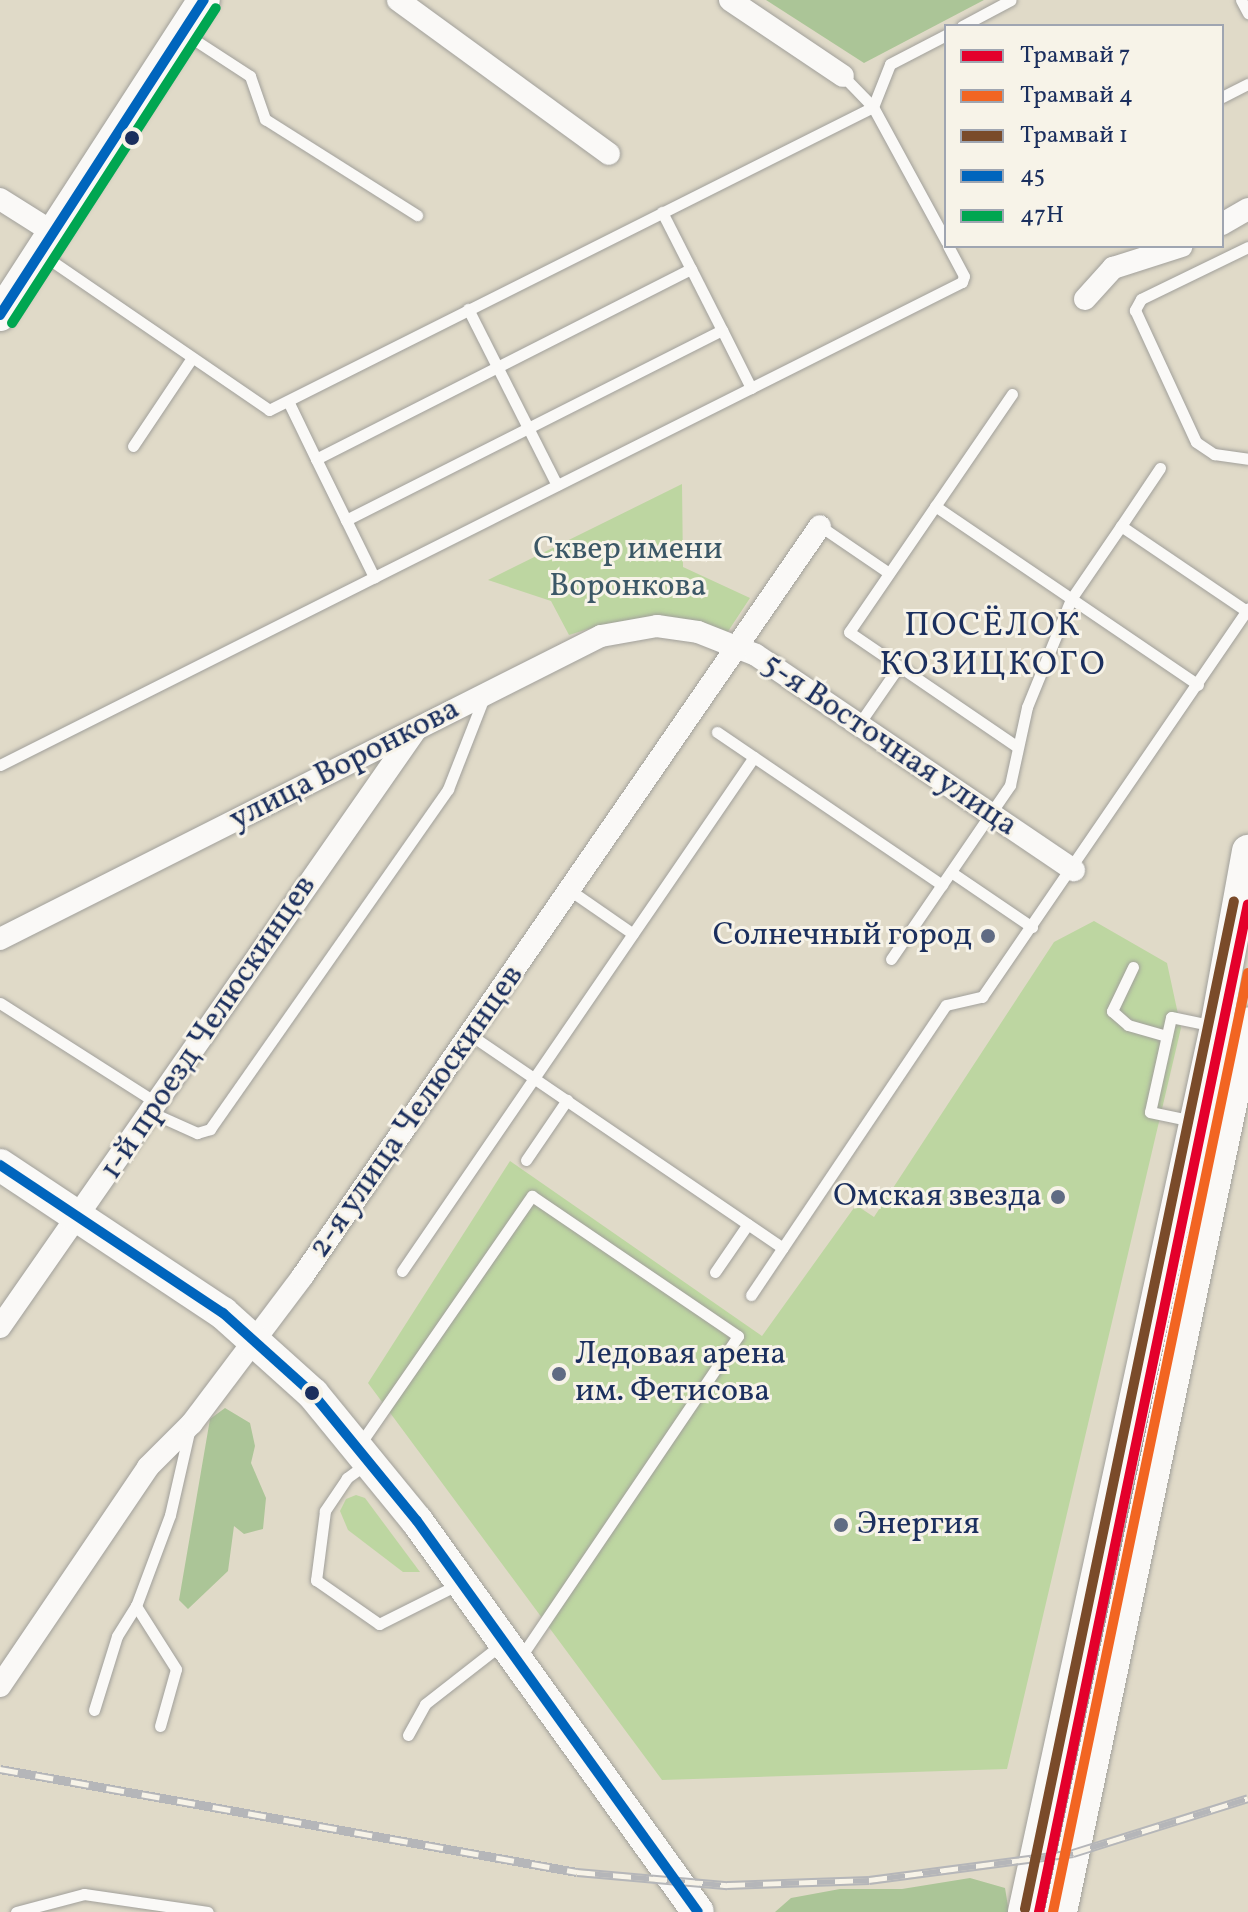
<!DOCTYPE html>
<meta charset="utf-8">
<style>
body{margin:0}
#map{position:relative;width:1248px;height:1912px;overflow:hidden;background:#e0dac8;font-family:Vollkorn,serif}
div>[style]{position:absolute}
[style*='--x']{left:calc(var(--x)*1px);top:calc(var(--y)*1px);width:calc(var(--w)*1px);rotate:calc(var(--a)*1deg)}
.green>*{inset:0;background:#bdd6a1}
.forest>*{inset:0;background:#abc597}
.roads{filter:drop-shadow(0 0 2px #a1a09b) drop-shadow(0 0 2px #a1a09b)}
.lane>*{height:11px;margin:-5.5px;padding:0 5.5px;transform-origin:5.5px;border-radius:5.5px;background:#faf9f7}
.street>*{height:22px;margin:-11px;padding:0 11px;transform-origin:11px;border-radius:11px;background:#faf9f7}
.secondary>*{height:32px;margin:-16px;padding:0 16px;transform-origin:16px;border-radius:16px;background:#faf9f7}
.rail>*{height:9px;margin-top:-4.5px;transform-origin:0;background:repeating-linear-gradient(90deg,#f7f3e8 0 18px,#b5b6b9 0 36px);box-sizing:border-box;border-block:2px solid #b5b6b9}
.bus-1>*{height:10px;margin:-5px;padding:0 5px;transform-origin:5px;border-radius:5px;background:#0065bd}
.bus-2>*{height:10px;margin:-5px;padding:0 5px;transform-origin:5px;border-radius:5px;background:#00a651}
.tram-1>*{height:10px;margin:-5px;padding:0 5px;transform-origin:5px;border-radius:5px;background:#e4002b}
.tram-2>*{height:10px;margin:-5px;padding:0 5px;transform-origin:5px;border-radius:5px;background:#f26522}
.tram-3>*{height:10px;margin:-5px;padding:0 5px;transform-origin:5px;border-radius:5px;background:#7a4b2a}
.dots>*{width:22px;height:22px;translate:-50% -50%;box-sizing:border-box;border:4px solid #f7f3e8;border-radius:50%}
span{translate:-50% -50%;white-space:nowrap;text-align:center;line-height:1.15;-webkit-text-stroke:6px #f7f3e8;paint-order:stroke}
.park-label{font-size:32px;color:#3c5867}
.street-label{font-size:32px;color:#1b2f5e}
.poi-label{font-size:32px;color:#1b2f5e}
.right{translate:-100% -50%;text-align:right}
.left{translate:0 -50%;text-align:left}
.neighbourhood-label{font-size:34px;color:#1b2f5e;letter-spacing:2px}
.legend{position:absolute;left:944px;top:24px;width:280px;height:224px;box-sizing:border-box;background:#f7f3e8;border:2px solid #9fa5b1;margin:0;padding:10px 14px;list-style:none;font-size:24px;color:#1b2f5e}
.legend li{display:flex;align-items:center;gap:16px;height:40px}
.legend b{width:40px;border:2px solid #9fa5b1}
</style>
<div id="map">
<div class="green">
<div style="clip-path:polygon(682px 484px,683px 567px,750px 598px,725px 636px,601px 625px,569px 635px,551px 601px,488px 580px)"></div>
<div style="clip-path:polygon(1094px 921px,1167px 963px,1181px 1028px,1007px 1769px,662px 1780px,368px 1383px,510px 1161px,762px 1336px,856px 1205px,874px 1217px,1054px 942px)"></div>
<div style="clip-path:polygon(356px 1495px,365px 1498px,420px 1572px,403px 1572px,348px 1530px,340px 1511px,346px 1499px)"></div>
</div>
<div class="forest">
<div style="clip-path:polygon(766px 0,984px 0,864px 63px)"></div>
<div style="clip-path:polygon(225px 1408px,250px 1423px,255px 1446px,251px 1463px,266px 1498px,263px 1529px,244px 1534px,234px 1526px,228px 1571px,188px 1609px,179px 1600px,210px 1419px)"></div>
<div style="clip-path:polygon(970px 1878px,1005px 1888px,1009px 1912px,775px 1912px,791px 1898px,840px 1889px,902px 1889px)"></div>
</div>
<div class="roads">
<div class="lane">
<div style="--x:1241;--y:0;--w:15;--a:62"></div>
<div style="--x:962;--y:26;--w:55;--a:-28"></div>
<div style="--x:184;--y:33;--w:79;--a:33.1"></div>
<div style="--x:250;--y:76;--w:46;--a:70.8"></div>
<div style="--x:265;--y:119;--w:180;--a:32.3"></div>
<div style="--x:843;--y:76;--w:43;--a:45.9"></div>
<div style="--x:873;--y:107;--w:153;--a:61.4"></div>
<div style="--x:1222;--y:97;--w:29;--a:-27"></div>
<div style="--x:1248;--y:247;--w:119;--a:154.1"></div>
<div style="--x:1141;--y:299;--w:13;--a:119"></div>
<div style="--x:1135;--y:310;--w:145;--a:65.2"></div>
<div style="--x:1196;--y:442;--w:22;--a:34"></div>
<div style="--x:1214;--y:454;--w:34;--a:8"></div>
<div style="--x:43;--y:255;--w:274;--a:34.4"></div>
<div style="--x:269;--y:410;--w:676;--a:-26.64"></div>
<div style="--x:873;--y:107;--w:46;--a:-68.4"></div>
<div style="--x:890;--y:64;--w:63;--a:-27.4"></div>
<div style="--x:468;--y:309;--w:197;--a:63.2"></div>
<div style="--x:722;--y:330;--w:65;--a:63.4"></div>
<div style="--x:1012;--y:394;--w:288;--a:124.4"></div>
<div style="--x:849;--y:632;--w:202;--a:34.3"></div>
<div style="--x:288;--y:401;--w:64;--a:64.2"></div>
<div style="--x:316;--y:459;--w:420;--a:-26.9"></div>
<div style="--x:691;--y:269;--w:64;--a:-117"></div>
<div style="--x:133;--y:446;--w:106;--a:-56.2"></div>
<div style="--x:316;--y:459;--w:68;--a:63.8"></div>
<div style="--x:346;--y:520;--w:421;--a:-26.8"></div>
<div style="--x:722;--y:330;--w:68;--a:-116.9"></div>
<div style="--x:935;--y:506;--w:318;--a:34.2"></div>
<div style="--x:346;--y:520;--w:64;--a:63.8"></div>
<div style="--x:820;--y:526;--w:83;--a:34.3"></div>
<div style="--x:1121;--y:526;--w:70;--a:-56.1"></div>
<div style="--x:859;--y:724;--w:70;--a:-55.4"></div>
<div style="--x:717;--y:732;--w:272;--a:34.2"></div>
<div style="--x:0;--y:765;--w:1076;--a:-26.66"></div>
<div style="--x:962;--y:282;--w:6;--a:-72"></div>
<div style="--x:964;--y:276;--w:34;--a:-118"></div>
<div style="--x:951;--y:872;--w:98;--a:34.2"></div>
<div style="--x:571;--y:891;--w:75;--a:34.7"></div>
<div style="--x:891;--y:959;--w:211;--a:-55.6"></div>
<div style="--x:1010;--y:785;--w:80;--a:-77.7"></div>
<div style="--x:1027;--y:707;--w:117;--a:-67.8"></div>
<div style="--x:1071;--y:599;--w:88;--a:-55.6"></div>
<div style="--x:1121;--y:526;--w:153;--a:34.1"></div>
<div style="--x:1133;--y:967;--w:49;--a:115.5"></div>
<div style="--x:1112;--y:1011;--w:21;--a:41"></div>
<div style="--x:1128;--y:1025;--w:40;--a:16"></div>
<div style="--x:0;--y:1003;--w:183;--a:32.5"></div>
<div style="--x:472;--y:1036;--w:376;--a:34.3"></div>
<div style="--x:148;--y:1111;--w:54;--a:24.2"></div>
<div style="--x:197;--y:1133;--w:14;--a:-17"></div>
<div style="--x:210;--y:1129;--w:415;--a:-55"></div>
<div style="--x:448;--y:789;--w:99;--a:-68.6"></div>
<div style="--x:1193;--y:1121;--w:44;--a:-168.2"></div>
<div style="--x:1150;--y:1112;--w:97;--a:-77.5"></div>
<div style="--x:1171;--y:1017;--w:45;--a:11.6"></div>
<div style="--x:526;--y:1160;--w:73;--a:-55.7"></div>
<div style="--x:402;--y:1271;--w:623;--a:-55.6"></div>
<div style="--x:715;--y:1272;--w:58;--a:-55.5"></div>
<div style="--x:751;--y:1295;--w:349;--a:-56.1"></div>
<div style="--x:946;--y:1005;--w:37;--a:-13"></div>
<div style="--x:982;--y:997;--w:471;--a:-55.6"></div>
<div style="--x:360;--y:1444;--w:302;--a:-55.3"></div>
<div style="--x:532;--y:1196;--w:249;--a:34.2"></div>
<div style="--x:738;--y:1336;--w:387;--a:124.1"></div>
<div style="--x:366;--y:1464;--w:24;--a:144"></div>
<div style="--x:347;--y:1478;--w:40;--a:124"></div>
<div style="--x:325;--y:1511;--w:70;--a:97.4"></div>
<div style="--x:316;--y:1580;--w:77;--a:34.9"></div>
<div style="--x:379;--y:1624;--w:89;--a:-26.6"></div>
<div style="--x:94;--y:1710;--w:77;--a:-72.7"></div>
<div style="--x:117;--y:1636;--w:36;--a:-58"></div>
<div style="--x:160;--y:1726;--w:59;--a:-74.3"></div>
<div style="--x:176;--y:1669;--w:75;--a:-122.4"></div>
<div style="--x:136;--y:1606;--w:97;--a:-69.5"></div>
<div style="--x:170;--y:1515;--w:85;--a:-77.1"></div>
<div style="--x:408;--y:1735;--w:35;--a:-61"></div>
<div style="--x:425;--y:1704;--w:99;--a:-38"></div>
<div style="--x:16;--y:1912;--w:70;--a:-14.8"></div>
<div style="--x:84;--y:1894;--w:125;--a:8.3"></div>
</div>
<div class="street">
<div style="--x:398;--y:0;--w:261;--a:36.1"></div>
<div style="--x:730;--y:0;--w:136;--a:33.9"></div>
<div style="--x:0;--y:199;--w:64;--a:32.2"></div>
<div style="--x:1222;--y:224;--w:30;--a:-30"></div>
<div style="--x:1085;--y:299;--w:42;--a:-47.9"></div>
<div style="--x:1113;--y:268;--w:72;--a:-17.7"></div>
<div style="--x:0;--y:939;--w:673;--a:-26.76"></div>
<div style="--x:601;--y:636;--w:57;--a:-10.1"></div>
<div style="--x:657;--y:626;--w:41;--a:8.3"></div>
<div style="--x:698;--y:632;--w:62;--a:21.6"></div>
<div style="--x:756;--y:655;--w:384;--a:34.1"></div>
<div style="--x:0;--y:1327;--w:726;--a:-55.15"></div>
<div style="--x:0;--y:1686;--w:264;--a:-55.9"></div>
<div style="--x:148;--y:1467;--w:62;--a:-45"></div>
<div style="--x:192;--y:1423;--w:183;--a:-53"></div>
<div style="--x:302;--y:1277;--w:912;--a:-55.4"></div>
</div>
<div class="secondary">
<div style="--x:0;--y:315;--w:375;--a:-57.1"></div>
<div style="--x:0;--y:1165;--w:268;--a:33.6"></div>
<div style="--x:223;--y:1313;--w:121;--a:42"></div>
<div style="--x:313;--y:1394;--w:164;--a:50.7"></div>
<div style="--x:417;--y:1521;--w:481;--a:54.3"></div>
<div style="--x:1024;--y:1912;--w:906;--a:-77.76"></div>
<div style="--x:1216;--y:1027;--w:179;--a:-79.7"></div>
<div style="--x:1061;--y:1912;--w:908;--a:-78.12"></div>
</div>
</div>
<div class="rail">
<div style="--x:0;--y:1769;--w:586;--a:10.12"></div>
<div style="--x:577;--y:1872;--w:151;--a:5"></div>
<div style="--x:727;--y:1885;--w:142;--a:-2"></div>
<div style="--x:869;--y:1880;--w:206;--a:-7.5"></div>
<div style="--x:1073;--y:1853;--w:183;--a:-17.4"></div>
</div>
<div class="bus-1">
<div style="--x:0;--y:315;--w:375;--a:-57.1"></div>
<div style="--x:0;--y:1165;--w:268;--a:33.6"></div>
<div style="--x:223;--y:1313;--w:121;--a:42"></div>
<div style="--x:313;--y:1394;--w:164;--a:50.7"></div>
<div style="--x:417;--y:1521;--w:481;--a:54.3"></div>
</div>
<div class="bus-2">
<div style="--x:12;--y:323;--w:375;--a:-57.1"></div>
</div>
<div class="tram-1">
<div style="--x:1039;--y:1912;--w:1029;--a:-78.29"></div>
</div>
<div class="tram-2">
<div style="--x:1053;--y:1912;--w:959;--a:-78.27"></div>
</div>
<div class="tram-3">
<div style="--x:1025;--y:1909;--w:1029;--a:-78.29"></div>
</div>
<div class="dots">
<div style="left:132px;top:138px;background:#1b2f5e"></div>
<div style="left:988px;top:936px;background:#606b83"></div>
<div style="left:1058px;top:1197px;background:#606b83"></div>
<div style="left:559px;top:1374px;background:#606b83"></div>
<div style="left:312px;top:1393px;background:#1b2f5e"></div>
<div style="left:841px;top:1525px;background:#606b83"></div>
</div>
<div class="park-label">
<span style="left:628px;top:569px">Сквер имени<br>Воронкова</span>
</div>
<div class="street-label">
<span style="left:889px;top:746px;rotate:34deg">5-я Восточная улица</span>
<span style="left:345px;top:765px;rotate:-27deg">улица Воронкова</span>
<span style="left:209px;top:1028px;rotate:-56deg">1-й проезд Челюскинцев</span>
<span style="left:417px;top:1112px;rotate:-55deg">2-я улица Челюскинцев</span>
</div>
<div class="poi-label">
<span class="right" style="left:972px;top:936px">Солнечный город</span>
<span class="right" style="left:1042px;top:1197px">Омская звезда</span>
<span class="left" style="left:575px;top:1374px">Ледовая арена<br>им. Фетисова</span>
<span class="left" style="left:857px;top:1525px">Энергия</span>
</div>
<div class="neighbourhood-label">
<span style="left:993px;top:646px">ПОСЁЛОК<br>КОЗИЦКОГО</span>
</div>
<ul class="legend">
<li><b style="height:10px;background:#e4002b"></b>Трамвай 7</li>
<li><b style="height:10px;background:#f26522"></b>Трамвай 4</li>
<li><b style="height:10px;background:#7a4b2a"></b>Трамвай 1</li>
<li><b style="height:10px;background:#0065bd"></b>45</li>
<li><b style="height:10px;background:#00a651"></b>47Н</li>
</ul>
</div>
